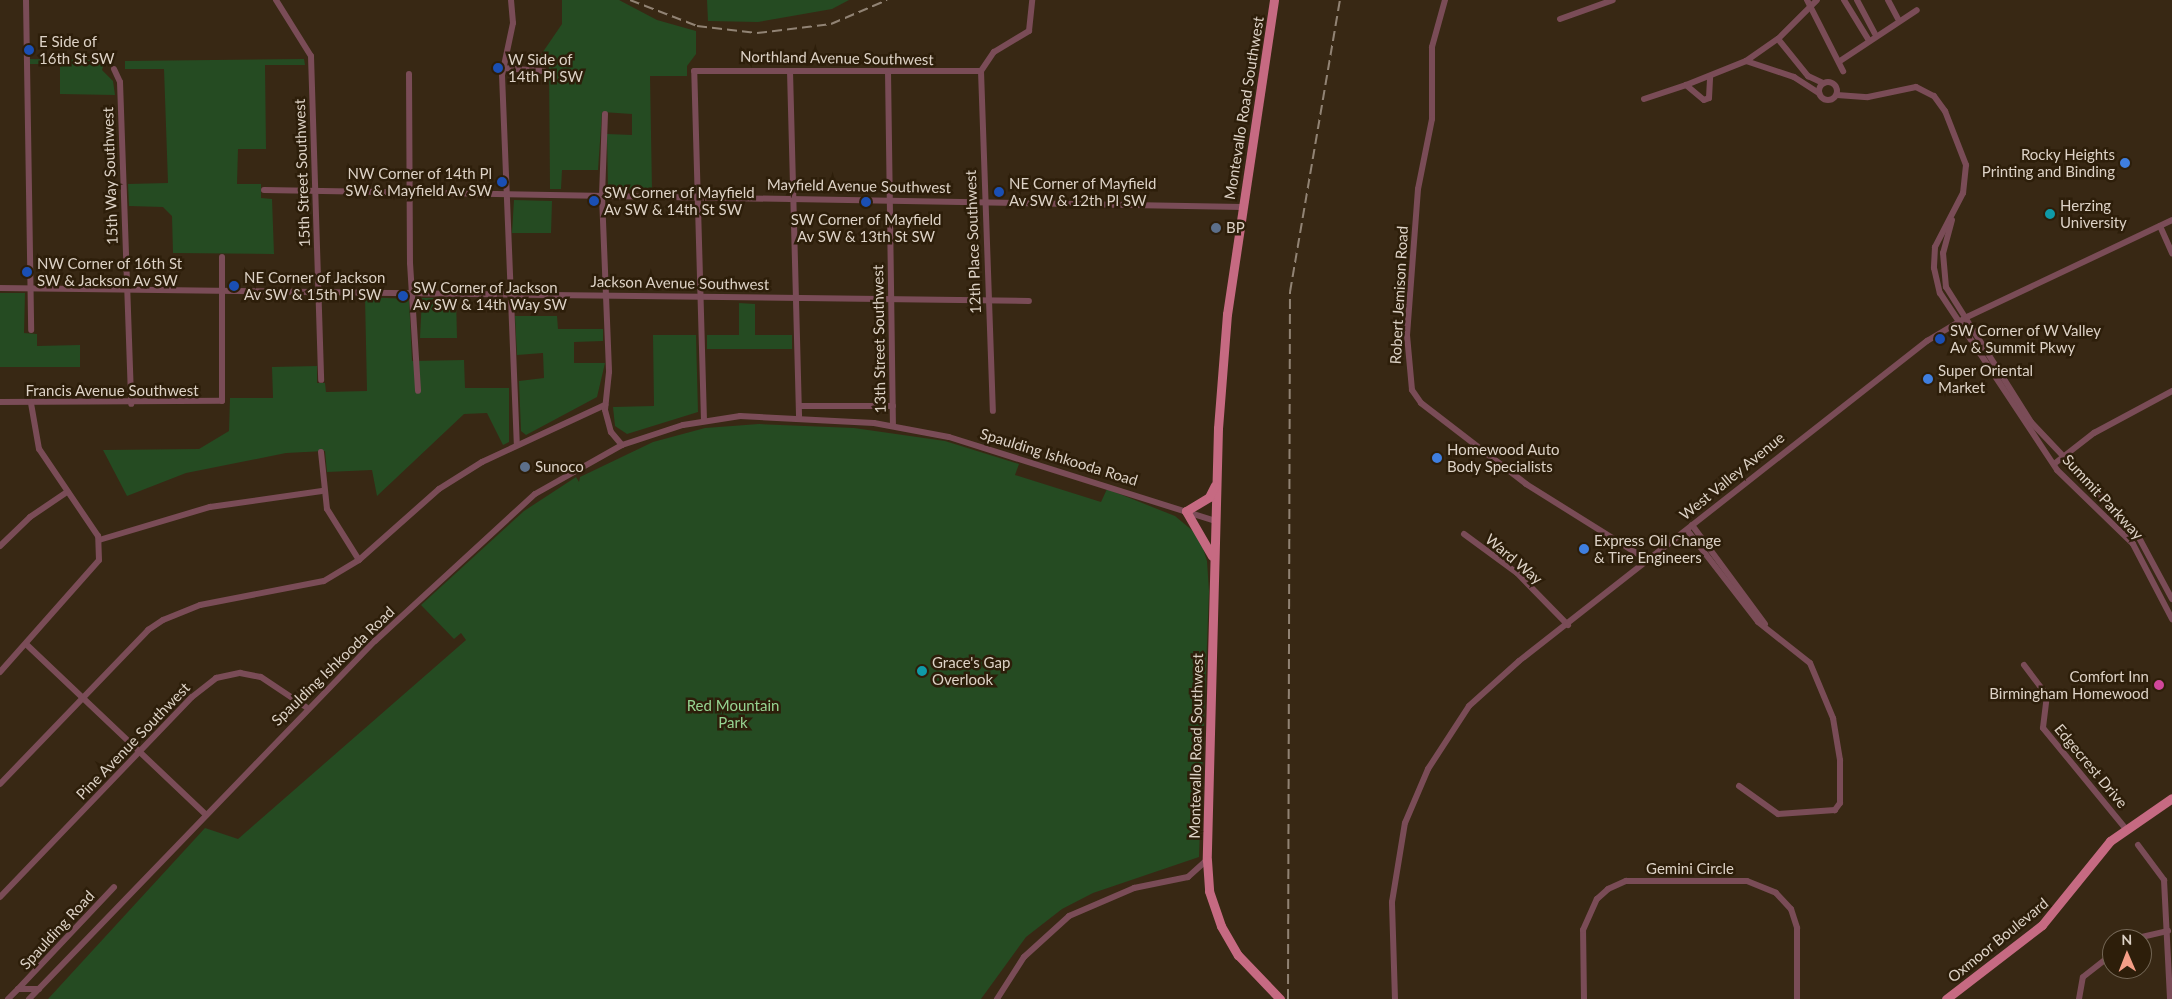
<!DOCTYPE html>
<style>
body{margin:0}
#map{position:relative;width:2172px;height:999px;overflow:hidden;background:#382814;font-family:Lato,sans-serif}
div>[style]{position:absolute}
[style*='--x']{left:calc(var(--x)*1px);top:calc(var(--y)*1px);width:calc(var(--w)*1px);rotate:calc(var(--a)*1deg)}
.green>*{inset:0;background:#254b22}
.minor>*{height:6px;margin:-3px;padding:0 3px;transform-origin:3px;border-radius:3px;background:#7a4c57}
.minor>.ring{margin:-3px;padding:0;box-sizing:content-box;background:none;border:6px solid #7a4c57;border-radius:50%}
.major>*{height:9px;margin:-4.5px;padding:0 4.5px;transform-origin:4.5px;border-radius:4.5px;background:#c66a82}
.rail>*{height:2px;margin-top:-1px;transform-origin:0;background:repeating-linear-gradient(90deg,#918374 0 10px,transparent 0 15px)}
.dots>*{width:14px;height:14px;translate:-50% -50%;box-sizing:border-box;border:2px solid #2d1e0a;border-radius:50%}
span{translate:-50% -50%;white-space:nowrap;text-align:center;line-height:1.15;-webkit-text-stroke:5px #2d1e0a;paint-order:stroke}
.poi-label{font-size:15px;color:#ddd2c6}
.left{translate:0 -50%;text-align:left}
.right{translate:-100% -50%;text-align:right}
.street-label{font-size:15px;color:#ddd2c6}
.park-label{font-size:15px;color:#96d391}
.north{position:absolute;left:2102px;top:929px;width:50px;height:50px;box-sizing:border-box;background:#2d1e0a;border:1px solid #736655;border-radius:50%;rotate:359deg;font-size:14px;font-weight:700;line-height:20px;text-align:center;color:#ddd2c6}
.north::after{content:'';display:block;margin:auto;width:18px;height:22px;background:#f49e87;clip-path:polygon(50% 0,100% 100%,50% 72%,0 100%)}
</style>
<div id="map">
<div class="green">
<div style="clip-path:polygon(562px 0,619px 0,657px 20px,696px 31px,696px 54px,687px 66px,687px 76px,650px 76px,652px 190px,608px 189px,607px 134px,632px 135px,632px 114px,602px 112px,598px 170px,562px 170px,561px 189px,550px 189px,549px 66px,534px 65px,562px 24px)"></div>
<div style="clip-path:polygon(707px 0,849px 0,832px 9px,758px 22px,708px 21px)"></div>
<div style="clip-path:polygon(29px 59px,105px 60px,102px 70px,113px 81px,115px 95px,60px 94px,60px 64px,29px 64px)"></div>
<div style="clip-path:polygon(304px 59px,305px 65px,265px 65px,266px 149px,238px 149px,237px 184px,261px 184px,261px 198px,272px 199px,274px 254px,173px 253px,172px 216px,163px 207px,129px 206px,128px 184px,168px 183px,164px 69px,125px 69px,125px 61px)"></div>
<div style="clip-path:polygon(514px 200px,552px 201px,551px 233px,512px 233px)"></div>
<div style="clip-path:polygon(0 293px,25px 293px,24px 333px,37px 334px,37px 346px,80px 345px,80px 367px,0 367px)"></div>
<div style="clip-path:polygon(365px 297px,409px 299px,412px 361px,464px 360px,465px 388px,509px 388px,509px 442px,503px 445px,487px 413px,464px 414px,377px 496px,372px 470px,327px 472px,325px 451px,286px 453px,186px 473px,127px 496px,103px 450px,199px 449px,229px 431px,230px 398px,273px 398px,272px 367px,317px 366px,317px 383px,325px 383px,326px 392px,367px 391px)"></div>
<div style="clip-path:polygon(422px 298px,456px 298px,457px 338px,420px 338px)"></div>
<div style="clip-path:polygon(739px 303px,755px 304px,755px 335px,792px 335px,792px 349px,707px 349px,707px 335px,739px 335px)"></div>
<div style="clip-path:polygon(515px 316px,557px 316px,558px 329px,603px 329px,603px 341px,574px 342px,574px 363px,605px 363px,597px 397px,526px 435px,521px 431px,519px 381px,544px 378px,543px 353px,517px 355px)"></div>
<div style="clip-path:polygon(653px 335px,696px 335px,698px 412px,627px 434px,615px 426px,613px 407px,654px 406px)"></div>
<div style="clip-path:polygon(759px 424px,854px 428px,945px 441px,1019px 464px,1015px 475px,1101px 502px,1107px 489px,1175px 516px,1199px 536px,1207px 561px,1209px 591px,1199px 857px,1093px 893px,1062px 909px,1026px 937px,981px 999px,48px 999px,205px 828px,238px 839px,466px 640px,461px 633px,454px 639px,421px 605px,524px 511px,576px 477px,579px 482px,580px 477px,653px 442px,705px 428px)"></div>
</div>
<div class="minor">
<div style="--x:26;--y:0;--w:330;--a:89.1"></div>
<div style="--x:276;--y:0;--w:66;--a:58"></div>
<div style="--x:311;--y:56;--w:324;--a:88.2"></div>
<div style="--x:511;--y:0;--w:23;--a:85"></div>
<div style="--x:513;--y:23;--w:53;--a:101.9"></div>
<div style="--x:502;--y:75;--w:370;--a:87.7"></div>
<div style="--x:1445;--y:0;--w:49;--a:105.5"></div>
<div style="--x:1432;--y:47;--w:72;--a:90"></div>
<div style="--x:1432;--y:119;--w:71;--a:101.3"></div>
<div style="--x:1418;--y:189;--w:146;--a:94.3"></div>
<div style="--x:1407;--y:335;--w:55;--a:84.8"></div>
<div style="--x:1412;--y:390;--w:16;--a:55"></div>
<div style="--x:1421;--y:403;--w:133;--a:37.6"></div>
<div style="--x:1526;--y:484;--w:145;--a:32"></div>
<div style="--x:1807;--y:0;--w:80;--a:63.1"></div>
<div style="--x:1844;--y:0;--w:46;--a:58.4"></div>
<div style="--x:1857;--y:0;--w:38;--a:62"></div>
<div style="--x:1888;--y:0;--w:21;--a:62"></div>
<div style="--x:1560;--y:19;--w:56;--a:-19.7"></div>
<div style="--x:1778;--y:39;--w:48;--a:51"></div>
<div style="--x:1808;--y:76;--w:17;--a:25"></div>
<div style="--x:1746;--y:61;--w:51;--a:18.4"></div>
<div style="--x:1794;--y:77;--w:30;--a:33"></div>
<div style="--x:1840;--y:61;--w:92;--a:-33.5"></div>
<div style="--x:502;--y:68;--w:42;--a:4.1"></div>
<div style="--x:114;--y:69;--w:14;--a:65"></div>
<div style="--x:120;--y:82;--w:322;--a:88"></div>
<div style="--x:790;--y:71;--w:345;--a:88.5"></div>
<div style="--x:888;--y:71;--w:355;--a:89.2"></div>
<div style="--x:981;--y:71;--w:340;--a:88"></div>
<div style="--x:981;--y:71;--w:23;--a:-56"></div>
<div style="--x:994;--y:52;--w:41;--a:-31"></div>
<div style="--x:1029;--y:31;--w:31;--a:-84"></div>
<div style="--x:409;--y:74;--w:189;--a:89.7"></div>
<div style="--x:410;--y:263;--w:128;--a:86.4"></div>
<div class="ring" style="left:1819px;top:82px;width:12px;height:12px"></div>
<div style="--x:1686;--y:85;--w:65;--a:-21.8"></div>
<div style="--x:1746;--y:61;--w:39;--a:-35"></div>
<div style="--x:1778;--y:39;--w:55;--a:-45"></div>
<div style="--x:1837;--y:95;--w:31;--a:4"></div>
<div style="--x:1868;--y:97;--w:49;--a:-11.8"></div>
<div style="--x:1916;--y:87;--w:20;--a:27"></div>
<div style="--x:1934;--y:96;--w:19;--a:54"></div>
<div style="--x:1945;--y:111;--w:58;--a:68.7"></div>
<div style="--x:1966;--y:165;--w:28;--a:96"></div>
<div style="--x:1963;--y:193;--w:61;--a:117.4"></div>
<div style="--x:1935;--y:247;--w:21;--a:93"></div>
<div style="--x:1934;--y:268;--w:26;--a:77"></div>
<div style="--x:1940;--y:293;--w:212;--a:56.5"></div>
<div style="--x:2057;--y:470;--w:106;--a:44.2"></div>
<div style="--x:2133;--y:544;--w:85;--a:62.5"></div>
<div style="--x:1644;--y:99;--w:44;--a:-18.4"></div>
<div style="--x:1686;--y:85;--w:23;--a:40"></div>
<div style="--x:1704;--y:100;--w:5;--a:-22"></div>
<div style="--x:1709;--y:98;--w:22;--a:-87"></div>
<div style="--x:605;--y:114;--w:82;--a:92.1"></div>
<div style="--x:602;--y:196;--w:176;--a:87.7"></div>
<div style="--x:609;--y:372;--w:38;--a:96"></div>
<div style="--x:605;--y:410;--w:23;--a:75"></div>
<div style="--x:611;--y:432;--w:17;--a:50"></div>
<div style="--x:264;--y:190;--w:979;--a:0.99"></div>
<div style="--x:1952;--y:220;--w:34;--a:105"></div>
<div style="--x:1943;--y:253;--w:34;--a:85"></div>
<div style="--x:1946;--y:287;--w:160;--a:57.8"></div>
<div style="--x:2031;--y:422;--w:154;--a:46.6"></div>
<div style="--x:2137;--y:534;--w:74;--a:61.7"></div>
<div style="--x:2160;--y:226;--w:30;--a:66"></div>
<div style="--x:0;--y:288;--w:1029;--a:0.72"></div>
<div style="--x:0;--y:402;--w:222;--a:-0.3"></div>
<div style="--x:222;--y:401;--w:144;--a:-90"></div>
<div style="--x:799;--y:406;--w:94;--a:0"></div>
<div style="--x:704;--y:421;--w:350;--a:-91.6"></div>
<div style="--x:694;--y:71;--w:287;--a:0"></div>
<div style="--x:321;--y:452;--w:57;--a:84"></div>
<div style="--x:327;--y:509;--w:60;--a:57.9"></div>
<div style="--x:2054;--y:464;--w:51;--a:-37.8"></div>
<div style="--x:2094;--y:433;--w:89;--a:-28.3"></div>
<div style="--x:1692;--y:525;--w:123;--a:53.6"></div>
<div style="--x:1687;--y:530;--w:116;--a:52.3"></div>
<div style="--x:1758;--y:622;--w:66;--a:38.3"></div>
<div style="--x:1810;--y:663;--w:60;--a:67.3"></div>
<div style="--x:1833;--y:718;--w:43;--a:80.5"></div>
<div style="--x:1840;--y:760;--w:43;--a:90"></div>
<div style="--x:1840;--y:803;--w:9;--a:126"></div>
<div style="--x:1835;--y:810;--w:57;--a:176"></div>
<div style="--x:1778;--y:814;--w:48;--a:-144.3"></div>
<div style="--x:1464;--y:534;--w:66;--a:36.3"></div>
<div style="--x:1517;--y:573;--w:73;--a:45.6"></div>
<div style="--x:99;--y:540;--w:116;--a:-16.6"></div>
<div style="--x:210;--y:507;--w:113;--a:-8.1"></div>
<div style="--x:0;--y:546;--w:42;--a:-44"></div>
<div style="--x:30;--y:517;--w:45;--a:-34"></div>
<div style="--x:26;--y:644;--w:247;--a:43.5"></div>
<div style="--x:2024;--y:665;--w:38;--a:53"></div>
<div style="--x:2047;--y:695;--w:33;--a:97"></div>
<div style="--x:2043;--y:728;--w:131;--a:50.6"></div>
<div style="--x:0;--y:672;--w:149;--a:-48.5"></div>
<div style="--x:99;--y:560;--w:24;--a:-92"></div>
<div style="--x:98;--y:536;--w:105;--a:-124.1"></div>
<div style="--x:39;--y:449;--w:47;--a:-99.9"></div>
<div style="--x:0;--y:784;--w:214;--a:-46.1"></div>
<div style="--x:148;--y:630;--w:18;--a:-34"></div>
<div style="--x:163;--y:620;--w:40;--a:-22"></div>
<div style="--x:200;--y:605;--w:126;--a:-11"></div>
<div style="--x:324;--y:581;--w:41;--a:-31"></div>
<div style="--x:359;--y:560;--w:107;--a:-41.6"></div>
<div style="--x:439;--y:489;--w:51;--a:-32.1"></div>
<div style="--x:482;--y:462;--w:136;--a:-24.9"></div>
<div style="--x:2138;--y:845;--w:44;--a:53.4"></div>
<div style="--x:2164;--y:880;--w:119;--a:87.1"></div>
<div style="--x:0;--y:897;--w:277;--a:-46.2"></div>
<div style="--x:192;--y:697;--w:31;--a:-38"></div>
<div style="--x:216;--y:678;--w:25;--a:-12"></div>
<div style="--x:240;--y:673;--w:21;--a:11"></div>
<div style="--x:261;--y:677;--w:54;--a:33.7"></div>
<div style="--x:2133;--y:939;--w:36;--a:-13"></div>
<div style="--x:18;--y:989;--w:140;--a:-46.7"></div>
<div style="--x:8;--y:999;--w:14;--a:-45"></div>
<div style="--x:18;--y:989;--w:21;--a:0"></div>
<div style="--x:29;--y:999;--w:498;--a:-46"></div>
<div style="--x:375;--y:641;--w:217;--a:-42.6"></div>
<div style="--x:535;--y:494;--w:100;--a:-29.4"></div>
<div style="--x:622;--y:445;--w:64;--a:-18.2"></div>
<div style="--x:683;--y:425;--w:58;--a:-9"></div>
<div style="--x:740;--y:416;--w:134;--a:3"></div>
<div style="--x:874;--y:423;--w:76;--a:10.6"></div>
<div style="--x:949;--y:437;--w:280;--a:17.5"></div>
<div style="--x:997;--y:999;--w:50;--a:-57.3"></div>
<div style="--x:1024;--y:957;--w:61;--a:-42.3"></div>
<div style="--x:1069;--y:916;--w:71;--a:-23.3"></div>
<div style="--x:1134;--y:888;--w:55;--a:-11.5"></div>
<div style="--x:1188;--y:877;--w:25;--a:-42"></div>
<div style="--x:1395;--y:999;--w:97;--a:-91.8"></div>
<div style="--x:1392;--y:902;--w:80;--a:-80.7"></div>
<div style="--x:1405;--y:823;--w:59;--a:-66.9"></div>
<div style="--x:1428;--y:769;--w:75;--a:-56.9"></div>
<div style="--x:1469;--y:706;--w:67;--a:-42"></div>
<div style="--x:1519;--y:661;--w:519;--a:-38.11"></div>
<div style="--x:1927;--y:341;--w:47;--a:-31"></div>
<div style="--x:1967;--y:317;--w:227;--a:-25.3"></div>
<div style="--x:1584;--y:999;--w:69;--a:-90.8"></div>
<div style="--x:1583;--y:930;--w:34;--a:-66"></div>
<div style="--x:1597;--y:899;--w:15;--a:-42"></div>
<div style="--x:1608;--y:889;--w:20;--a:-24"></div>
<div style="--x:1626;--y:881;--w:121;--a:0"></div>
<div style="--x:1747;--y:881;--w:31;--a:22"></div>
<div style="--x:1776;--y:893;--w:22;--a:47"></div>
<div style="--x:1791;--y:909;--w:20;--a:72"></div>
<div style="--x:1797;--y:928;--w:71;--a:90"></div>
<div style="--x:2079;--y:999;--w:22;--a:-80"></div>
<div style="--x:2083;--y:977;--w:37;--a:-38"></div>
</div>
<div class="major">
<div style="--x:1274;--y:0;--w:317;--a:98.5"></div>
<div style="--x:1227;--y:314;--w:114;--a:94.5"></div>
<div style="--x:1218;--y:428;--w:432;--a:91.5"></div>
<div style="--x:1207;--y:860;--w:31;--a:86"></div>
<div style="--x:1209;--y:891;--w:37;--a:71"></div>
<div style="--x:1221;--y:926;--w:34;--a:60"></div>
<div style="--x:1238;--y:955;--w:61;--a:46.3"></div>
<div style="--x:1212;--y:556;--w:52;--a:-120"></div>
<div style="--x:1186;--y:511;--w:27;--a:-31"></div>
<div style="--x:1209;--y:497;--w:13;--a:-63"></div>
<div style="--x:1946;--y:999;--w:121;--a:-37.6"></div>
<div style="--x:2042;--y:925;--w:108;--a:-51"></div>
<div style="--x:2110;--y:841;--w:75;--a:-34.7"></div>
</div>
<div class="rail">
<div style="--x:630;--y:0;--w:72;--a:21.2"></div>
<div style="--x:697;--y:26;--w:60;--a:6.7"></div>
<div style="--x:757;--y:33;--w:75;--a:-6.9"></div>
<div style="--x:831;--y:24;--w:61;--a:-23.2"></div>
<div style="--x:1288;--y:999;--w:707;--a:-89.84"></div>
<div style="--x:1290;--y:292;--w:296;--a:-80.3"></div>
</div>
<div class="dots">
<div style="left:29px;top:50px;background:#1a4fb4"></div>
<div style="left:498px;top:68px;background:#1a4fb4"></div>
<div style="left:2125px;top:163px;background:#3f7fe0"></div>
<div style="left:502px;top:182px;background:#1a4fb4"></div>
<div style="left:999px;top:192px;background:#1a4fb4"></div>
<div style="left:594px;top:201px;background:#1a4fb4"></div>
<div style="left:866px;top:202px;background:#1a4fb4"></div>
<div style="left:2050px;top:214px;background:#0f9aa8"></div>
<div style="left:1216px;top:228px;background:#5c6f8a"></div>
<div style="left:27px;top:272px;background:#1a4fb4"></div>
<div style="left:234px;top:286px;background:#1a4fb4"></div>
<div style="left:403px;top:296px;background:#1a4fb4"></div>
<div style="left:1940px;top:339px;background:#1a4fb4"></div>
<div style="left:1928px;top:379px;background:#3f7fe0"></div>
<div style="left:1437px;top:458px;background:#3f7fe0"></div>
<div style="left:525px;top:467px;background:#5c6f8a"></div>
<div style="left:1584px;top:549px;background:#3f7fe0"></div>
<div style="left:922px;top:671px;background:#0f9aa8"></div>
<div style="left:2159px;top:685px;background:#d1479c"></div>
</div>
<div class="poi-label">
<span class="left" style="left:39px;top:50px">E Side of<br>16th St SW</span>
<span class="left" style="left:508px;top:68px">W Side of<br>14th Pl SW</span>
<span class="right" style="left:2115px;top:163px">Rocky Heights<br>Printing and Binding</span>
<span class="right" style="left:492px;top:182px">NW Corner of 14th Pl<br>SW &amp; Mayfield Av SW</span>
<span class="left" style="left:1009px;top:192px">NE Corner of Mayfield<br>Av SW &amp; 12th Pl SW</span>
<span class="left" style="left:604px;top:201px">SW Corner of Mayfield<br>Av SW &amp; 14th St SW</span>
<span class="left" style="left:2060px;top:214px">Herzing<br>University</span>
<span style="left:866px;top:228px">SW Corner of Mayfield<br>Av SW &amp; 13th St SW</span>
<span class="left" style="left:1226px;top:228px">BP</span>
<span class="left" style="left:37px;top:272px">NW Corner of 16th St<br>SW &amp; Jackson Av SW</span>
<span class="left" style="left:244px;top:286px">NE Corner of Jackson<br>Av SW &amp; 15th Pl SW</span>
<span class="left" style="left:413px;top:296px">SW Corner of Jackson<br>Av SW &amp; 14th Way SW</span>
<span class="left" style="left:1950px;top:339px">SW Corner of W Valley<br>Av &amp; Summit Pkwy</span>
<span class="left" style="left:1938px;top:379px">Super Oriental<br>Market</span>
<span class="left" style="left:1447px;top:458px">Homewood Auto<br>Body Specialists</span>
<span class="left" style="left:535px;top:467px">Sunoco</span>
<span class="left" style="left:1594px;top:549px">Express Oil Change<br>&amp; Tire Engineers</span>
<span class="left" style="left:932px;top:671px">Grace's Gap<br>Overlook</span>
<span class="right" style="left:2149px;top:685px">Comfort Inn<br>Birmingham Homewood</span>
</div>
<div class="street-label">
<span style="left:837px;top:58px;rotate:1deg">Northland Avenue Southwest</span>
<span style="left:1244px;top:108px;rotate:-81deg">Montevallo Road Southwest</span>
<span style="left:302px;top:173px;rotate:-92deg">15th Street Southwest</span>
<span style="left:110px;top:176px;rotate:-92deg">15th Way Southwest</span>
<span style="left:859px;top:186px;rotate:1deg">Mayfield Avenue Southwest</span>
<span style="left:973px;top:242px;rotate:-92deg">12th Place Southwest</span>
<span style="left:680px;top:283px;rotate:1deg">Jackson Avenue Southwest</span>
<span style="left:1399px;top:295px;rotate:-87deg">Robert Jemison Road</span>
<span style="left:879px;top:339px;rotate:-91deg">13th Street Southwest</span>
<span style="left:112px;top:391px">Francis Avenue Southwest</span>
<span style="left:1059px;top:457px;rotate:17deg">Spaulding Ishkooda Road</span>
<span style="left:1732px;top:476px;rotate:-39deg">West Valley Avenue</span>
<span style="left:2103px;top:497px;rotate:47deg">Summit Parkway</span>
<span style="left:1514px;top:559px;rotate:40deg">Ward Way</span>
<span style="left:333px;top:666px;rotate:-44deg">Spaulding Ishkooda Road</span>
<span style="left:133px;top:741px;rotate:-46deg">Pine Avenue Southwest</span>
<span style="left:1196px;top:746px;rotate:-89deg">Montevallo Road Southwest</span>
<span style="left:2091px;top:766px;rotate:50deg">Edgecrest Drive</span>
<span style="left:1690px;top:869px">Gemini Circle</span>
<span style="left:57px;top:930px;rotate:-47deg">Spaulding Road</span>
<span style="left:1998px;top:940px;rotate:-39deg">Oxmoor Boulevard</span>
</div>
<div class="park-label">
<span style="left:733px;top:714px">Red Mountain<br>Park</span>
</div>
<div class="north">N</div>
</div>
